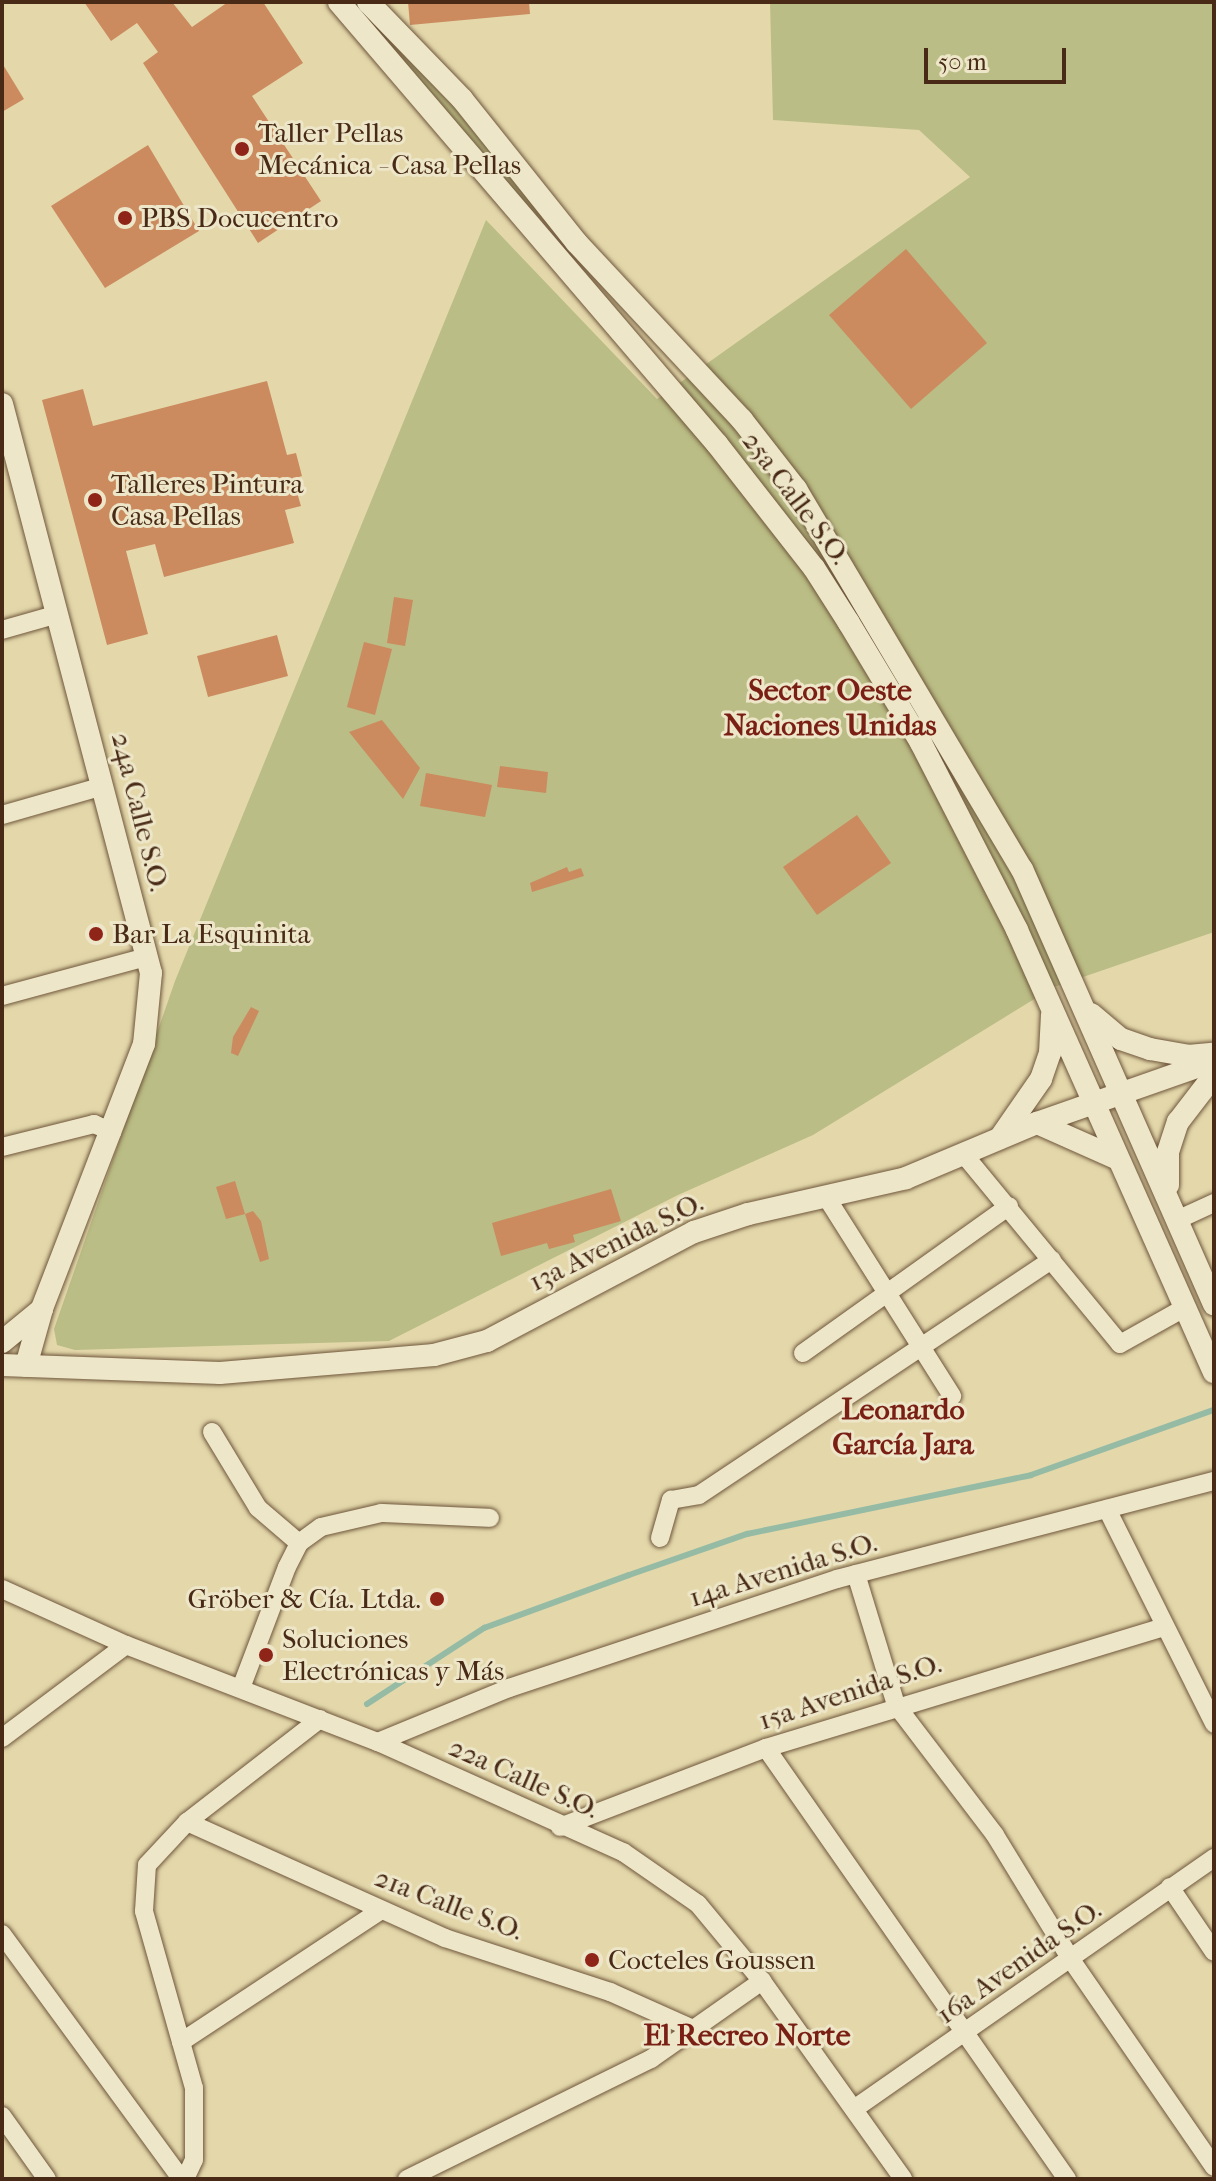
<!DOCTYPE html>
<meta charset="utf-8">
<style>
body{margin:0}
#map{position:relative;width:1216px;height:2181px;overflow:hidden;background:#e4d8ab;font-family:"IM FELL French Canon",serif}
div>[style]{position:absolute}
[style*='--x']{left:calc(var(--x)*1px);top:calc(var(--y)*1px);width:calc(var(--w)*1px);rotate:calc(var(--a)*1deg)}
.green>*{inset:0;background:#babd85}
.stream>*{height:6px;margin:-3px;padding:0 3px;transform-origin:3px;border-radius:3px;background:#96bba5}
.building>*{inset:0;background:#cb8b5f}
.roads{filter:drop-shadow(0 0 2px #6f563b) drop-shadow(0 0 2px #6f563b)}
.minor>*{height:18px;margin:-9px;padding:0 9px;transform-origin:9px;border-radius:9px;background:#ede6c8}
.tertiary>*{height:22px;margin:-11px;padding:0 11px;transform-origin:11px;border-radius:11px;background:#ede6c8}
.dots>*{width:22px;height:22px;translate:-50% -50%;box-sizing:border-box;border:4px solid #ede6c8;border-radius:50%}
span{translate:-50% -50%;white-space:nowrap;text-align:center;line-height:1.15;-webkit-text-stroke:6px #ede6c8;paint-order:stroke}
.poi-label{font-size:28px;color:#482a16}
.left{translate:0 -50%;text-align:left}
.right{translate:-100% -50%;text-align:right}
.street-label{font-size:28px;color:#482a16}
.neighbourhood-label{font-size:30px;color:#7a1f14;font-weight:700}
.frame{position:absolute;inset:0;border:4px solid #482a16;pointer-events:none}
.scale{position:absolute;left:924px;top:48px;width:142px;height:36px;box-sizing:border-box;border:4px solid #482a16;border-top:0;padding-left:10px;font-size:24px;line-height:28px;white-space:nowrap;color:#482a16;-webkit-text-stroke:6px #ede6c8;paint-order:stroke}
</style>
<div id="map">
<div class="green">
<div style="clip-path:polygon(770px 2px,1214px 2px,1214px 932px,1054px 987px,813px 1135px,678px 1195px,389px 1341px,75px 1350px,57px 1345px,54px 1329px,175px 981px,486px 220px,657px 399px,970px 177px,919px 130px,773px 120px)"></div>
<div style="clip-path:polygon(368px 18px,474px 128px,550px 228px,493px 171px)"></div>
</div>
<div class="stream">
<div style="--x:367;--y:1704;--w:140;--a:-33"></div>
<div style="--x:484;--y:1628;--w:154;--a:-20.1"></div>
<div style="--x:629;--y:1575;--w:125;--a:-19.2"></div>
<div style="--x:747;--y:1534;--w:290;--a:-11.7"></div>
<div style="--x:1031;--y:1475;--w:194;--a:-19.6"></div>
</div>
<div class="building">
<div style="clip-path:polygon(84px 2px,172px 2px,192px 27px,228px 2px,263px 2px,303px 63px,252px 96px,321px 201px,258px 243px,143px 63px,158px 52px,137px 23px,111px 41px)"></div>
<div style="clip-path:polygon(408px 2px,529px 2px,530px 14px,410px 25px)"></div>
<div style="clip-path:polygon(2px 63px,24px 99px,2px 112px)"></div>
<div style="clip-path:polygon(148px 145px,199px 231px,105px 288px,51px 206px)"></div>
<div style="clip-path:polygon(906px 249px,987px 343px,911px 409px,829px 315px)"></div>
<div style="clip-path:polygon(267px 381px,287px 455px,296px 453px,302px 476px,293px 479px,301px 506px,285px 510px,294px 543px,164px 577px,155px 544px,126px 551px,148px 634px,107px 645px,42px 400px,83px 389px,93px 426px)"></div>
<div style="clip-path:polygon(394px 597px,413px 600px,405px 646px,387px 643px)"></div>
<div style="clip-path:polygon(277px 635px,288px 676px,208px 697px,197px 656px)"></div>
<div style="clip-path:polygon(364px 642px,392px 649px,375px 715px,347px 707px)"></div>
<div style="clip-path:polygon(382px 720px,420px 768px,403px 799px,349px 732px)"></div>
<div style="clip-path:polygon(500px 766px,548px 772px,546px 793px,497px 787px)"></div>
<div style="clip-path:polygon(426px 773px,492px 785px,485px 817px,420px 806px)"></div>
<div style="clip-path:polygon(857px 815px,891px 863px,817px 915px,783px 867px)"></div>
<div style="clip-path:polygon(567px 867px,569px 872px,581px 868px,584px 876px,532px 892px,530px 883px)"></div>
<div style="clip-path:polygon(251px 1007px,259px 1011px,238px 1056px,231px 1053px,233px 1037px)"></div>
<div style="clip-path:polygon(235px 1181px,245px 1214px,253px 1211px,261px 1221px,269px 1259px,260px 1262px,245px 1214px,226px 1219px,216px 1187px)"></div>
<div style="clip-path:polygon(611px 1189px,621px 1221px,573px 1235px,575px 1242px,549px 1249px,547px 1243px,501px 1256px,492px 1223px)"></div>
</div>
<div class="roads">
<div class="minor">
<div style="--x:2;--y:630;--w:58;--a:-15.9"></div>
<div style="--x:2;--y:815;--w:105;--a:-16"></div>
<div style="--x:2;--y:996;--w:150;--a:-15.1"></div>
<div style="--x:2;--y:1147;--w:95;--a:-14"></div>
<div style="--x:94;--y:1124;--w:20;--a:24"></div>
<div style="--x:966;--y:1157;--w:242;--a:50.5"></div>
<div style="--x:1120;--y:1344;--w:76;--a:-29.3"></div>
<div style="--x:825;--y:1195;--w:238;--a:57.7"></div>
<div style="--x:1177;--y:1220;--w:41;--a:-24.7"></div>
<div style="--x:803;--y:1353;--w:253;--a:-35.5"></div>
<div style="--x:212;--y:1432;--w:89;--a:58.8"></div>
<div style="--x:258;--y:1508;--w:54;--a:40.5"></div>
<div style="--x:1107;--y:1509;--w:240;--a:63.5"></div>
<div style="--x:660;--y:1538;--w:40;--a:-74"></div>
<div style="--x:671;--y:1500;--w:28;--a:-10"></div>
<div style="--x:699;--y:1495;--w:424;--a:-33.7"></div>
<div style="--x:856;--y:1574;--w:137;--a:73"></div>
<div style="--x:896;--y:1705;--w:163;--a:52.7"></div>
<div style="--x:995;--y:1835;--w:148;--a:58.6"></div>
<div style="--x:1072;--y:1961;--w:250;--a:55.4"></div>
<div style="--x:2;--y:1589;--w:136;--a:24.3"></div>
<div style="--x:126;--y:1645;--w:270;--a:21.1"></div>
<div style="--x:378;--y:1742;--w:269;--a:24.2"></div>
<div style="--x:623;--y:1852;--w:91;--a:34.7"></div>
<div style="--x:698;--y:1904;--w:100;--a:50.3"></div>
<div style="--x:762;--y:1981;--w:243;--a:54.5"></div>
<div style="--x:241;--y:1688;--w:129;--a:-69.2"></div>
<div style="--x:287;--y:1567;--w:27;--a:-63"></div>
<div style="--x:299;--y:1543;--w:27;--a:-36"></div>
<div style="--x:321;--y:1527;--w:62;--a:-13.1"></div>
<div style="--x:381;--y:1513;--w:109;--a:2.6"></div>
<div style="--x:2;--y:1738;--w:155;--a:-36.9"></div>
<div style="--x:378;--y:1742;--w:142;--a:-22.4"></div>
<div style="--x:509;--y:1688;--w:346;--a:-18.4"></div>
<div style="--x:837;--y:1579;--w:390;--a:-14.6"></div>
<div style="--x:766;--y:1748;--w:526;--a:55.07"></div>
<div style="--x:187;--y:1822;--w:283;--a:24.2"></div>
<div style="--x:445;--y:1938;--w:174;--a:18.1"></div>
<div style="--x:610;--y:1992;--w:91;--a:24"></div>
<div style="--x:560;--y:1827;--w:221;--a:-21"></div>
<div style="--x:766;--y:1748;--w:416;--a:-16.9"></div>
<div style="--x:1170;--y:1887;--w:78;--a:55.9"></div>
<div style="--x:2;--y:1934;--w:303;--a:53.8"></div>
<div style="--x:181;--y:2042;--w:240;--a:-33.4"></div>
<div style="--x:854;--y:2109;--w:439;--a:-34.9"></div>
<div style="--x:2;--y:2116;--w:77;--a:54.5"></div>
<div style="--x:185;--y:2179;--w:21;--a:-65"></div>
<div style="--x:194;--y:2160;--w:72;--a:-90"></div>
<div style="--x:194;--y:2088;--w:184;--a:-105.8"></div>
<div style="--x:144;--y:1911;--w:46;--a:-86.3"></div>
<div style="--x:147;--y:1865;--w:59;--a:-47.1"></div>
<div style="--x:187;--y:1822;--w:168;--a:-37.8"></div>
<div style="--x:407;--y:2179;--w:272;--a:-26.2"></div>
<div style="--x:651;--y:2059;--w:136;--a:-35.1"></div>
</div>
<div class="tertiary">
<div style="--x:339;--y:2;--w:582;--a:49.46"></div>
<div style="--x:717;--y:444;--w:157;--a:52"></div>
<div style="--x:814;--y:568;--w:65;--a:57.5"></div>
<div style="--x:849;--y:623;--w:140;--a:59"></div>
<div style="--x:921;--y:743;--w:210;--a:62.8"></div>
<div style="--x:1017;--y:930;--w:484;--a:66"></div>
<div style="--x:368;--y:2;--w:135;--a:45.9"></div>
<div style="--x:462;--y:99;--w:184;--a:51.4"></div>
<div style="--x:577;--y:243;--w:242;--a:47"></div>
<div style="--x:742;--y:420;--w:88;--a:52"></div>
<div style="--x:796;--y:489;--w:442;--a:59.3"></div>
<div style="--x:1022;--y:869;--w:476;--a:66.2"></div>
<div style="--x:2;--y:404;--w:588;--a:75.33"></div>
<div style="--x:151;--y:973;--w:71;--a:95.6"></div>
<div style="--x:144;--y:1044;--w:284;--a:111.1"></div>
<div style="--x:42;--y:1309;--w:59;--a:105.7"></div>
<div style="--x:1091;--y:1014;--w:39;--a:40"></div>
<div style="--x:1121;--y:1039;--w:31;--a:19"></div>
<div style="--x:1150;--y:1049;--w:39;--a:10"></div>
<div style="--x:1188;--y:1056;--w:25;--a:-5"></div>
<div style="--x:1037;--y:1123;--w:86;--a:23.9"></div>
<div style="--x:1000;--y:1138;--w:72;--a:-55.2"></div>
<div style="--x:1041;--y:1079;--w:28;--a:-71"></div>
<div style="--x:1050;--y:1053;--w:38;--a:-87"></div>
<div style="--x:1168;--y:1185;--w:33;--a:-90"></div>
<div style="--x:1168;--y:1152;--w:32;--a:-72"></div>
<div style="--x:1178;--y:1122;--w:59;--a:-52.5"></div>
<div style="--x:2;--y:1342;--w:52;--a:-39.5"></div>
<div style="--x:2;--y:1365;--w:218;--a:2.1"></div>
<div style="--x:220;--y:1373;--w:215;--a:-4.8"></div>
<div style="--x:434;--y:1355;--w:55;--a:-14.8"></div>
<div style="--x:487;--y:1341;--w:234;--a:-27.8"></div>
<div style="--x:694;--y:1232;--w:57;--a:-18.4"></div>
<div style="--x:748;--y:1214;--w:162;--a:-12.8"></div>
<div style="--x:906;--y:1178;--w:142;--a:-22.8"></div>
<div style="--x:1037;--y:1123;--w:188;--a:-19.3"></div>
</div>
</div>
<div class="dots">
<div style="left:242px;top:149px;background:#8f2418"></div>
<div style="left:125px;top:218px;background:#8f2418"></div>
<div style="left:95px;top:500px;background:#8f2418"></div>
<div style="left:96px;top:934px;background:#8f2418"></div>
<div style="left:437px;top:1599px;background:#8f2418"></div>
<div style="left:266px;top:1655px;background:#8f2418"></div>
<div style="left:592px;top:1960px;background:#8f2418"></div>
</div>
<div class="poi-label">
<span class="left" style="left:258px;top:149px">Taller Pellas<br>Mecánica - Casa Pellas</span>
<span class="left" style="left:141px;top:218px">PBS Docucentro</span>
<span class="left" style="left:111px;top:500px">Talleres Pintura<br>Casa Pellas</span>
<span class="left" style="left:112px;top:934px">Bar La Esquinita</span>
<span class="right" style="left:421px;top:1599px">Gröber &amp; Cía. Ltda.</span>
<span class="left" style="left:282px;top:1655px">Soluciones<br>Electrónicas y Más</span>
<span class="left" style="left:608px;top:1960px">Cocteles Goussen</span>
</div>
<div class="street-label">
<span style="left:796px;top:498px;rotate:53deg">25a Calle S.O.</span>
<span style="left:140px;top:812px;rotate:76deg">24a Calle S.O.</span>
<span style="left:616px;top:1242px;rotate:-26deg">13a Avenida S.O.</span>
<span style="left:783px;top:1570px;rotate:-17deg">14a Avenida S.O.</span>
<span style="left:850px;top:1692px;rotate:-18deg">15a Avenida S.O.</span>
<span style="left:524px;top:1778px;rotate:24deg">22a Calle S.O.</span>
<span style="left:449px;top:1904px;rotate:21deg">21a Calle S.O.</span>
<span style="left:1019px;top:1962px;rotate:-35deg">16a Avenida S.O.</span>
</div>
<div class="neighbourhood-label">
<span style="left:830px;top:708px">Sector Oeste<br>Naciones Unidas</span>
<span style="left:903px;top:1427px">Leonardo<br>García Jara</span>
<span style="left:747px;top:2036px">El Recreo Norte</span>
</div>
<div class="frame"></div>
<div class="scale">50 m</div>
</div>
